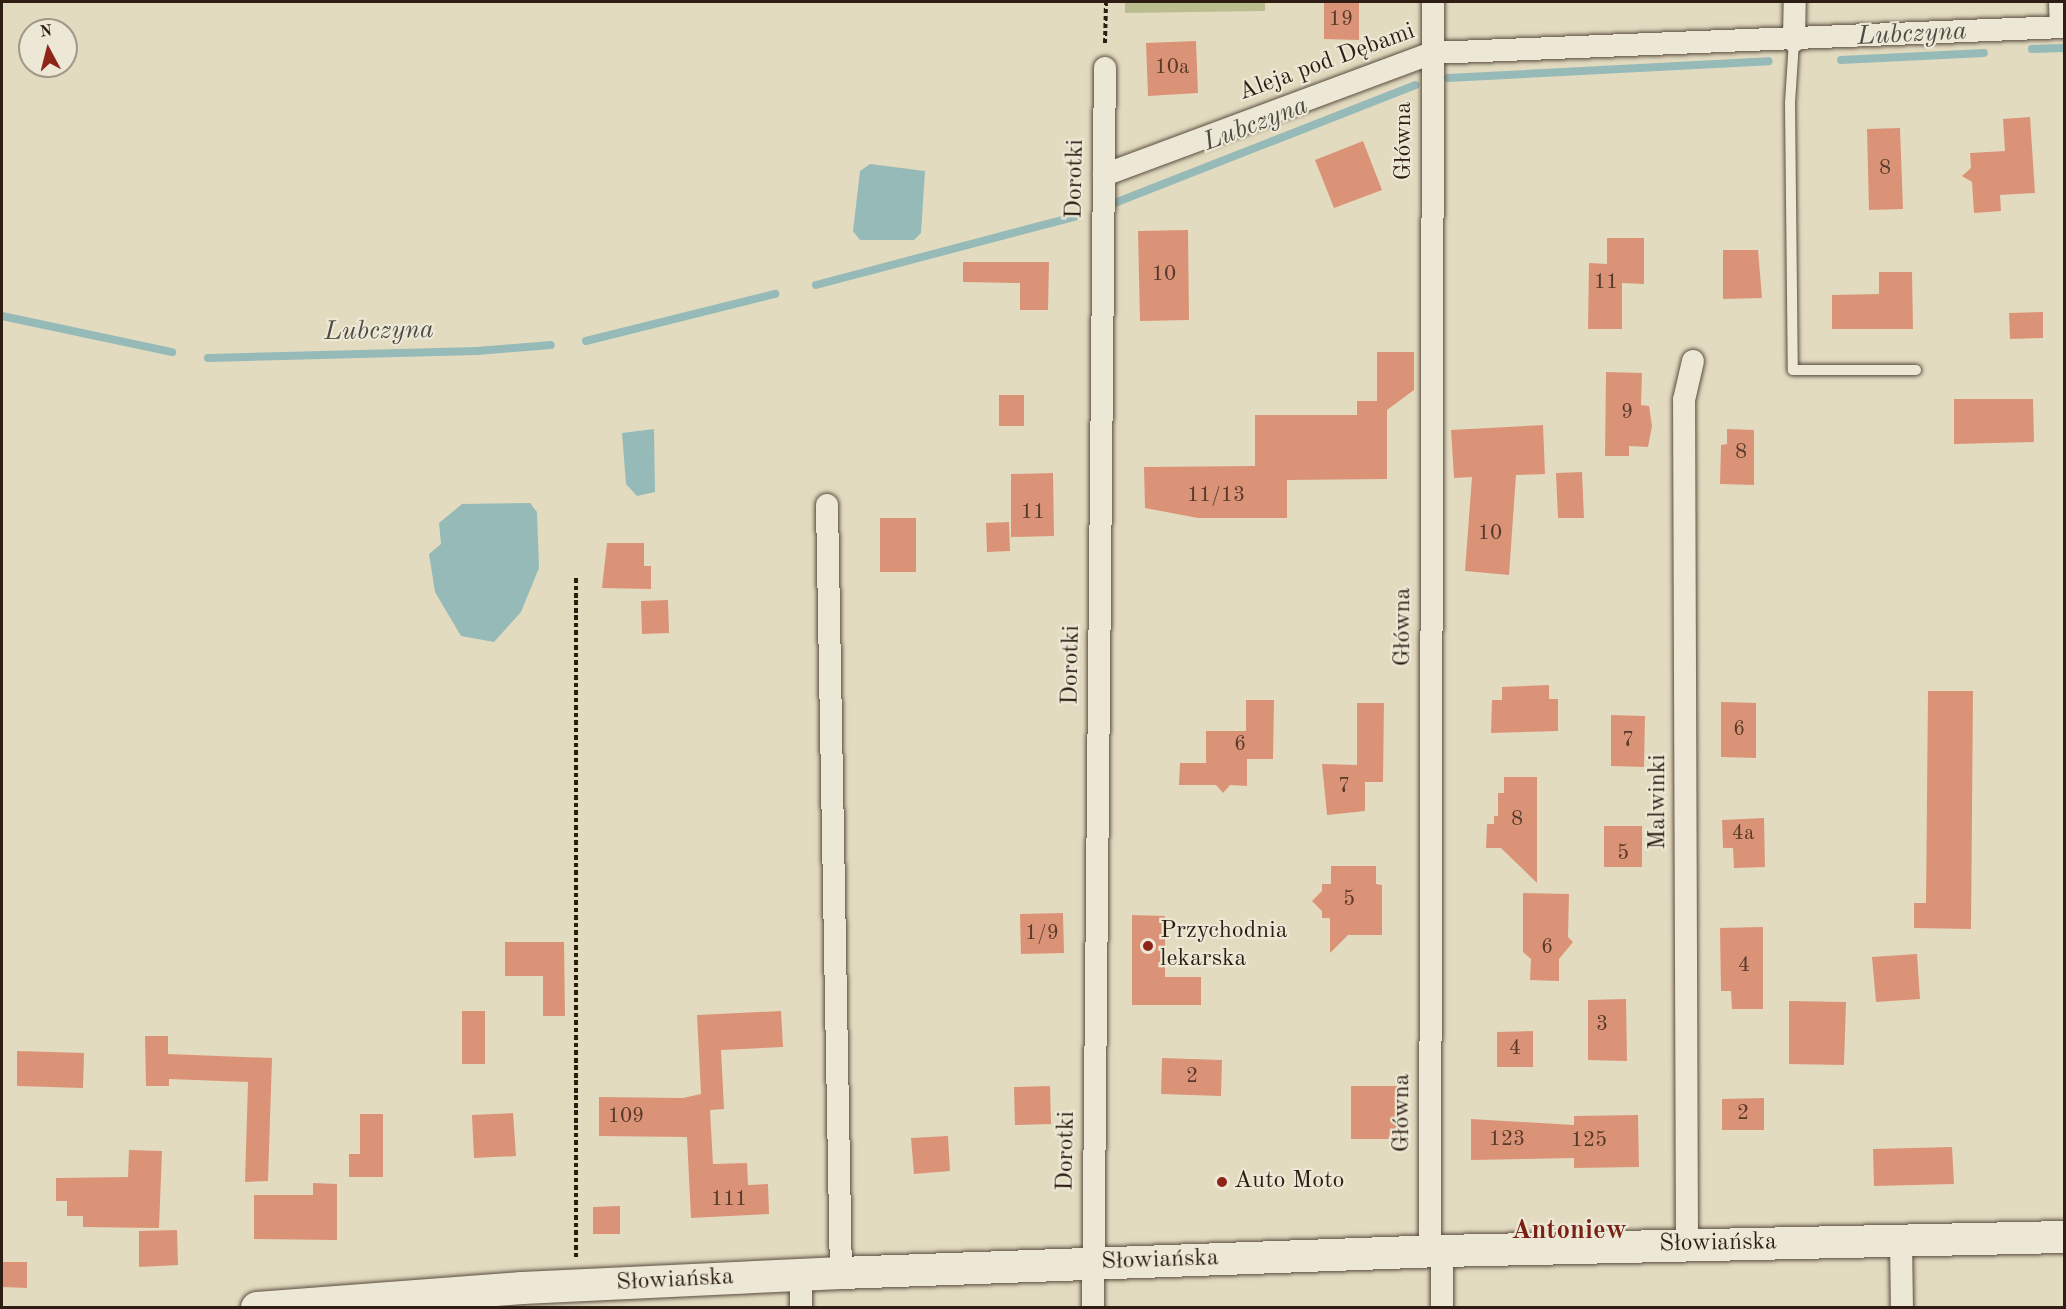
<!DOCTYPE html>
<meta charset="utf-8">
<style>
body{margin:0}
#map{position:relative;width:2066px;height:1309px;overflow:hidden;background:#e3dbc0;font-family:"Old Standard TT",serif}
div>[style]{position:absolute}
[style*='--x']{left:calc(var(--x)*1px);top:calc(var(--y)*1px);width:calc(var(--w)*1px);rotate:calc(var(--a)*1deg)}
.green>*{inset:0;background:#babe8e}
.water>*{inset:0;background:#96bab8}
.stream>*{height:8px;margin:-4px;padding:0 4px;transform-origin:4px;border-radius:4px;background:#96bab8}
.building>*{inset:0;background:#db9377}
.path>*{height:4px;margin-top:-2px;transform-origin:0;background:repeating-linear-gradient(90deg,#2d1d12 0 4.5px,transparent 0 7.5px)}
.roads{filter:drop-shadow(0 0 2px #5a4c3e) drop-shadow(0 0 2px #5a4c3e)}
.lane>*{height:10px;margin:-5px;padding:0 5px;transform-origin:5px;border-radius:5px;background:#ede8d6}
.street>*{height:22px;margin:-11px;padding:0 11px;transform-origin:11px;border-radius:11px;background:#ede8d6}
.secondary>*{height:32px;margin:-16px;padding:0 16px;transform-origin:16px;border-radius:16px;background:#ede8d6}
.dots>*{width:16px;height:16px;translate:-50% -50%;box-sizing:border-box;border:3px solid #ede8d6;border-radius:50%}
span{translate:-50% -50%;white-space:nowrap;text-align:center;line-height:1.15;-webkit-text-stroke:4.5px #ede8d6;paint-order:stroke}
.number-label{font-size:21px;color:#583a2b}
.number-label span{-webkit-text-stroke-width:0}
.street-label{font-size:24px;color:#2d1d12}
.poi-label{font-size:24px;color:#2d1d12}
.left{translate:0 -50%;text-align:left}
.water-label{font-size:26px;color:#4c4c44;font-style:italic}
.quarter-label{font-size:27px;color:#7a1f14;font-weight:700}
.frame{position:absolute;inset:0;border:3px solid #2d1d12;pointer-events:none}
.north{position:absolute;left:18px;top:18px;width:60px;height:60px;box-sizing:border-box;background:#ede8d6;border:2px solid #a09788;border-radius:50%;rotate:353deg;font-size:16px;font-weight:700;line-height:24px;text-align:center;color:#2d1d12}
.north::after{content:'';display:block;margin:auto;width:21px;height:27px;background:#8f2418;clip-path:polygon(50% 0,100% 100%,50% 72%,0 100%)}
</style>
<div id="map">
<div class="green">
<div style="clip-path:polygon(1125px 2px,1265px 2px,1265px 11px,1125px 13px)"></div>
</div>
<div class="water">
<div style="clip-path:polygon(870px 164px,925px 171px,921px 233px,914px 240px,860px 240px,853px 231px,860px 171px)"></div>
<div style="clip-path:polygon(654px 429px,655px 492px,637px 496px,626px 484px,622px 433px)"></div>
<div style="clip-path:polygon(530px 503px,537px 512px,539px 568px,521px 612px,494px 642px,461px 636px,435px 592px,429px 554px,441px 544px,439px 523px,462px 504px)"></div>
</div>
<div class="stream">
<div style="--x:2032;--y:49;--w:32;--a:-2"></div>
<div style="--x:1841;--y:60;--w:143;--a:-2.8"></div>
<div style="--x:1448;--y:78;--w:321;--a:-3"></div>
<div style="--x:1112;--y:204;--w:326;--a:-21.4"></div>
<div style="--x:816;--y:285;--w:271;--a:-14.8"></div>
<div style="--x:2;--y:316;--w:174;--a:12"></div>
<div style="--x:586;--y:341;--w:195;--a:-14"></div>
<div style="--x:208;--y:358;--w:269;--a:-1.5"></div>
<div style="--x:477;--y:351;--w:74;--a:-4.6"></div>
</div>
<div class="building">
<div style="clip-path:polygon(1324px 2px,1359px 2px,1359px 40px,1324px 39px)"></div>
<div style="clip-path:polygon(1196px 41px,1198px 93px,1148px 96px,1146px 43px)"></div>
<div style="clip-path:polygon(2030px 117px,2035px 193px,2000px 195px,2001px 211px,1974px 213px,1972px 182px,1962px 176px,1971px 168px,1970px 153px,2005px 151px,2003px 119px)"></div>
<div style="clip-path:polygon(1900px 128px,1903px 209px,1869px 210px,1867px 129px)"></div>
<div style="clip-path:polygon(1363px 141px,1382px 190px,1334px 208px,1315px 160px)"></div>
<div style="clip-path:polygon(1188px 230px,1189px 320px,1140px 321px,1138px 231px)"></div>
<div style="clip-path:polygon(1607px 238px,1644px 238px,1644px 284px,1622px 283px,1622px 329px,1588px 329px,1589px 263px,1607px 264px)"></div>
<div style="clip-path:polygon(1723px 250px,1758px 250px,1762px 298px,1723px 299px)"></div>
<div style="clip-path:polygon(963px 262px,1049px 262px,1048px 310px,1020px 310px,1020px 283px,963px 282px)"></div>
<div style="clip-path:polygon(1879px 272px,1912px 272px,1913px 329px,1832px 329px,1832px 295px,1879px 294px)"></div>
<div style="clip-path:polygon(2043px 312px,2043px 338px,2010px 339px,2009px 313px)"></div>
<div style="clip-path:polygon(1377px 352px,1414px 352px,1414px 390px,1387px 410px,1387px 479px,1287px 480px,1287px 518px,1198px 518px,1145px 508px,1144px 467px,1255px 466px,1255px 415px,1357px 415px,1357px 401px,1377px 401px)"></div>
<div style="clip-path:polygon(1606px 372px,1642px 373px,1641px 405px,1649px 406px,1652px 426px,1648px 447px,1629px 446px,1629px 456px,1605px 456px)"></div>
<div style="clip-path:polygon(999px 395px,1024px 395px,1024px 426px,999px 426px)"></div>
<div style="clip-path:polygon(1954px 399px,2033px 399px,2034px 442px,1954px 444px)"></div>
<div style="clip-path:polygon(1543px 425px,1545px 474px,1516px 475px,1509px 575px,1465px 571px,1472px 477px,1454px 478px,1451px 430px)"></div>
<div style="clip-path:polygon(1727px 429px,1754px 430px,1754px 485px,1720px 484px,1721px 445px,1727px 444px)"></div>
<div style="clip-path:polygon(1582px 472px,1584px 518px,1558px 518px,1556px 473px)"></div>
<div style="clip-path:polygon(1053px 473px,1054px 536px,1011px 537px,1011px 474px)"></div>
<div style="clip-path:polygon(880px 518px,916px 518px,916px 572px,880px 572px)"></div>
<div style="clip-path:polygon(1009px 522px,1010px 551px,987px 552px,986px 523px)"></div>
<div style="clip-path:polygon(607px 543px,644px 543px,644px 566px,651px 566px,651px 589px,602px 588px)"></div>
<div style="clip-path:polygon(668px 600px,669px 633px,642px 634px,641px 601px)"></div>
<div style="clip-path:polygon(1549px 685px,1549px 699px,1558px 699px,1558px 731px,1491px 733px,1492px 700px,1502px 700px,1502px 687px)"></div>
<div style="clip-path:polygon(1928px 691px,1973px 691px,1971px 929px,1914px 928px,1914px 903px,1926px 903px)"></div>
<div style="clip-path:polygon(1246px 700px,1274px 700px,1273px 759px,1247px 759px,1247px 786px,1230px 785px,1223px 793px,1216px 785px,1179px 785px,1180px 763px,1206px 763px,1206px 731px,1246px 731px)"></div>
<div style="clip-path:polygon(1721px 702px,1756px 703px,1756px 758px,1721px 757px)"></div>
<div style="clip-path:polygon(1357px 703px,1384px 703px,1383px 782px,1365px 782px,1365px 811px,1327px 815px,1322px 764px,1357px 765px)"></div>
<div style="clip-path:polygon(1611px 715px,1645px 716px,1644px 767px,1611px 766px)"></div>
<div style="clip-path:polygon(1504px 777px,1537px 777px,1537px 883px,1501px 848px,1486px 848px,1487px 824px,1494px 824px,1494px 816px,1498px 816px,1498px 793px,1504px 793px)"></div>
<div style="clip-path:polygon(1764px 818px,1765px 867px,1734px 868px,1733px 848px,1723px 848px,1722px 820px)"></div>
<div style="clip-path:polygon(1604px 826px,1642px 826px,1642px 867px,1604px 867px)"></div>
<div style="clip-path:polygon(1331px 866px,1376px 866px,1376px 884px,1382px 885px,1382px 935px,1348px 935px,1330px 953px,1330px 918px,1322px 918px,1322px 911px,1312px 901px,1322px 891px,1322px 884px,1331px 884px)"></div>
<div style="clip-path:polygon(1523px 893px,1569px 894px,1568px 937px,1573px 942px,1559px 959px,1559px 981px,1530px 980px,1531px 959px,1523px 952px)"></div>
<div style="clip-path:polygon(1063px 913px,1064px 953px,1021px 954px,1020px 914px)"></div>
<div style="clip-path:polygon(1132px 915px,1165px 916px,1165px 977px,1201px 977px,1201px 1005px,1132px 1005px)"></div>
<div style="clip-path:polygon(1763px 927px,1763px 1009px,1732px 1009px,1731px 991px,1721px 991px,1720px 928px)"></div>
<div style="clip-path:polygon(505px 942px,564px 942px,565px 1016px,543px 1016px,543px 976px,505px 976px)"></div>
<div style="clip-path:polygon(1917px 954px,1920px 999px,1876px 1002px,1872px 957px)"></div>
<div style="clip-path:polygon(1626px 999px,1627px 1061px,1588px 1060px,1588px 1000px)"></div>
<div style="clip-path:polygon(1789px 1001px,1846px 1002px,1844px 1065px,1789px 1064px)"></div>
<div style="clip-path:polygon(462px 1011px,485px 1011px,485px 1064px,462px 1064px)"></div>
<div style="clip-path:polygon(781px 1011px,783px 1047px,721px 1050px,724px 1109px,710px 1110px,713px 1164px,747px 1163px,748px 1185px,768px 1184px,769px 1214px,691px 1218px,687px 1137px,599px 1136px,599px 1097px,683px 1098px,701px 1094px,697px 1015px)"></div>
<div style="clip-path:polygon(1533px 1031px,1533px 1067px,1497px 1067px,1497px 1032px)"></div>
<div style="clip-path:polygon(145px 1036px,168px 1036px,168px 1054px,272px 1058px,268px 1181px,245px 1182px,248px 1082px,169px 1079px,169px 1086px,146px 1086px)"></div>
<div style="clip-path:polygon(17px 1051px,84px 1053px,83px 1088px,17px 1086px)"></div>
<div style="clip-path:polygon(1162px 1058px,1222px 1060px,1221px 1096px,1161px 1094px)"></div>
<div style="clip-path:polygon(1050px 1086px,1051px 1124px,1015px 1125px,1014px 1087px)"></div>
<div style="clip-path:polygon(1351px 1086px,1397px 1086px,1397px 1139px,1351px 1139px)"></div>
<div style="clip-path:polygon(1764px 1098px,1764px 1130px,1722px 1130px,1722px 1099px)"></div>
<div style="clip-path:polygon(513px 1113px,516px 1156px,474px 1158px,472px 1115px)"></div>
<div style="clip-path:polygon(360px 1114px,383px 1114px,383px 1177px,349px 1177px,349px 1154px,360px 1154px)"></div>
<div style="clip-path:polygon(1638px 1115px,1639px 1167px,1574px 1168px,1574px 1158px,1471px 1160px,1471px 1119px,1574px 1125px,1574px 1116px)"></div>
<div style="clip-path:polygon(948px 1136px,950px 1171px,914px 1174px,911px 1138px)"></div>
<div style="clip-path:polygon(1952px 1147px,1954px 1184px,1874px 1186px,1873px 1149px)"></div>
<div style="clip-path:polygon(129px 1150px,162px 1151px,159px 1228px,83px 1227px,83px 1216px,67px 1216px,67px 1201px,56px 1201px,56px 1178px,128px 1177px)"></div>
<div style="clip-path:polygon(313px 1183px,337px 1184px,337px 1240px,254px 1239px,254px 1195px,313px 1195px)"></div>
<div style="clip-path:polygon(620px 1206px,620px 1234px,593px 1234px,593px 1207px)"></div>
<div style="clip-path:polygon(177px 1230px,178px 1265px,139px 1267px,139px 1231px)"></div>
<div style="clip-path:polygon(2px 1262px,27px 1262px,27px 1288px,2px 1287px)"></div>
</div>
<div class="path">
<div style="--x:1105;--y:43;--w:41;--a:-88.6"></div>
<div style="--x:576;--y:578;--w:680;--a:90"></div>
</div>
<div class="roads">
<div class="lane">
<div style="--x:1794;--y:41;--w:62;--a:93.7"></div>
<div style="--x:1790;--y:103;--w:267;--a:89.4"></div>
<div style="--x:1793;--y:370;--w:123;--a:0"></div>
</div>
<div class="street">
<div style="--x:2060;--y:2;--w:25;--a:88"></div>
<div style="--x:1794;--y:41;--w:39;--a:-89"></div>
<div style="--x:1104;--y:175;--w:350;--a:-20.4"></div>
<div style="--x:1432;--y:53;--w:633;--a:-2.36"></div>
<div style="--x:827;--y:505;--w:768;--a:88.96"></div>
<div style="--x:1901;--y:1240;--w:68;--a:89.2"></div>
<div style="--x:1687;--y:1245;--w:845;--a:-90.2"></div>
<div style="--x:1684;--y:400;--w:40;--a:-77"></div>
<div style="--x:1430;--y:1252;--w:1250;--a:-89.86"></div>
<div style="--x:801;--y:1308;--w:33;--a:-90"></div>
<div style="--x:1093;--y:1308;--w:1240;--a:-89.45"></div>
<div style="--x:1442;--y:1308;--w:57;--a:-90"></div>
</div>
<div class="secondary">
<div style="--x:257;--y:1308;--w:266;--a:-4.3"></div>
<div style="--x:522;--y:1288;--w:319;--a:-2.7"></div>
<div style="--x:841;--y:1273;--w:601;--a:-2.1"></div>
<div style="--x:1442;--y:1251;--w:622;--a:-1.29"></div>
</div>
</div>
<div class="dots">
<div style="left:1148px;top:946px;background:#8f2418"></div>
<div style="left:1222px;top:1182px;background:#8f2418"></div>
</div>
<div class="number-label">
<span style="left:1341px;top:20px">19</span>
<span style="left:1172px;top:68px">10a</span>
<span style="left:1885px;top:169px">8</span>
<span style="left:1164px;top:275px">10</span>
<span style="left:1606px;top:283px">11</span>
<span style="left:1627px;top:413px">9</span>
<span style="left:1741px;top:453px">8</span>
<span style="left:1216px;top:496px">11/13</span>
<span style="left:1033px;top:513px">11</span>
<span style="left:1490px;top:534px">10</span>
<span style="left:1739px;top:730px">6</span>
<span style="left:1628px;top:741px">7</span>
<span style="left:1240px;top:745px">6</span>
<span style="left:1344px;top:787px">7</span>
<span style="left:1517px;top:820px">8</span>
<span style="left:1743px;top:834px">4a</span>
<span style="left:1623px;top:854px">5</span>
<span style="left:1349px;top:900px">5</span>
<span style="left:1042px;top:934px">1/9</span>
<span style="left:1547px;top:948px">6</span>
<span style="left:1744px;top:966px">4</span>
<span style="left:1602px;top:1025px">3</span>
<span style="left:1515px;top:1049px">4</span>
<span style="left:1192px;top:1077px">2</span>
<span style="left:1743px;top:1114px">2</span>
<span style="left:626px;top:1117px">109</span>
<span style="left:1507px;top:1140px">123</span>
<span style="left:1589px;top:1141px">125</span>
<span style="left:729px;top:1200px">111</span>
</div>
<div class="street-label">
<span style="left:1327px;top:63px;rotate:-20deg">Aleja pod Dębami</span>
<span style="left:1405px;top:141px;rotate:-90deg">Główna</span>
<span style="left:1076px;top:179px;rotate:-89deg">Dorotki</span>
<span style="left:1404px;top:627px;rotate:-90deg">Główna</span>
<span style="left:1072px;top:665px;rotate:-89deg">Dorotki</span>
<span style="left:1659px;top:802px;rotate:-90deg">Malwinki</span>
<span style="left:1403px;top:1113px;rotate:-90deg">Główna</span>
<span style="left:1067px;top:1151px;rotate:-89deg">Dorotki</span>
<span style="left:1718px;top:1244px;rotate:-1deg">Słowiańska</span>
<span style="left:1160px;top:1261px;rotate:-2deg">Słowiańska</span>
<span style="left:675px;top:1281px;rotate:-3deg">Słowiańska</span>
</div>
<div class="poi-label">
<span class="left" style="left:1160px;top:946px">Przychodnia<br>lekarska</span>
<span class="left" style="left:1234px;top:1182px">Auto Moto</span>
</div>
<div class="water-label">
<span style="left:1912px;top:35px;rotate:-3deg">Lubczyna</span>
<span style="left:1256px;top:125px;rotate:-21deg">Lubczyna</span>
<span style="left:379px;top:332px;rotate:-1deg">Lubczyna</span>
</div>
<div class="quarter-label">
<span style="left:1569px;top:1231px">Antoniew</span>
</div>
<div class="frame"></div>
<div class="north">N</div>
</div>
